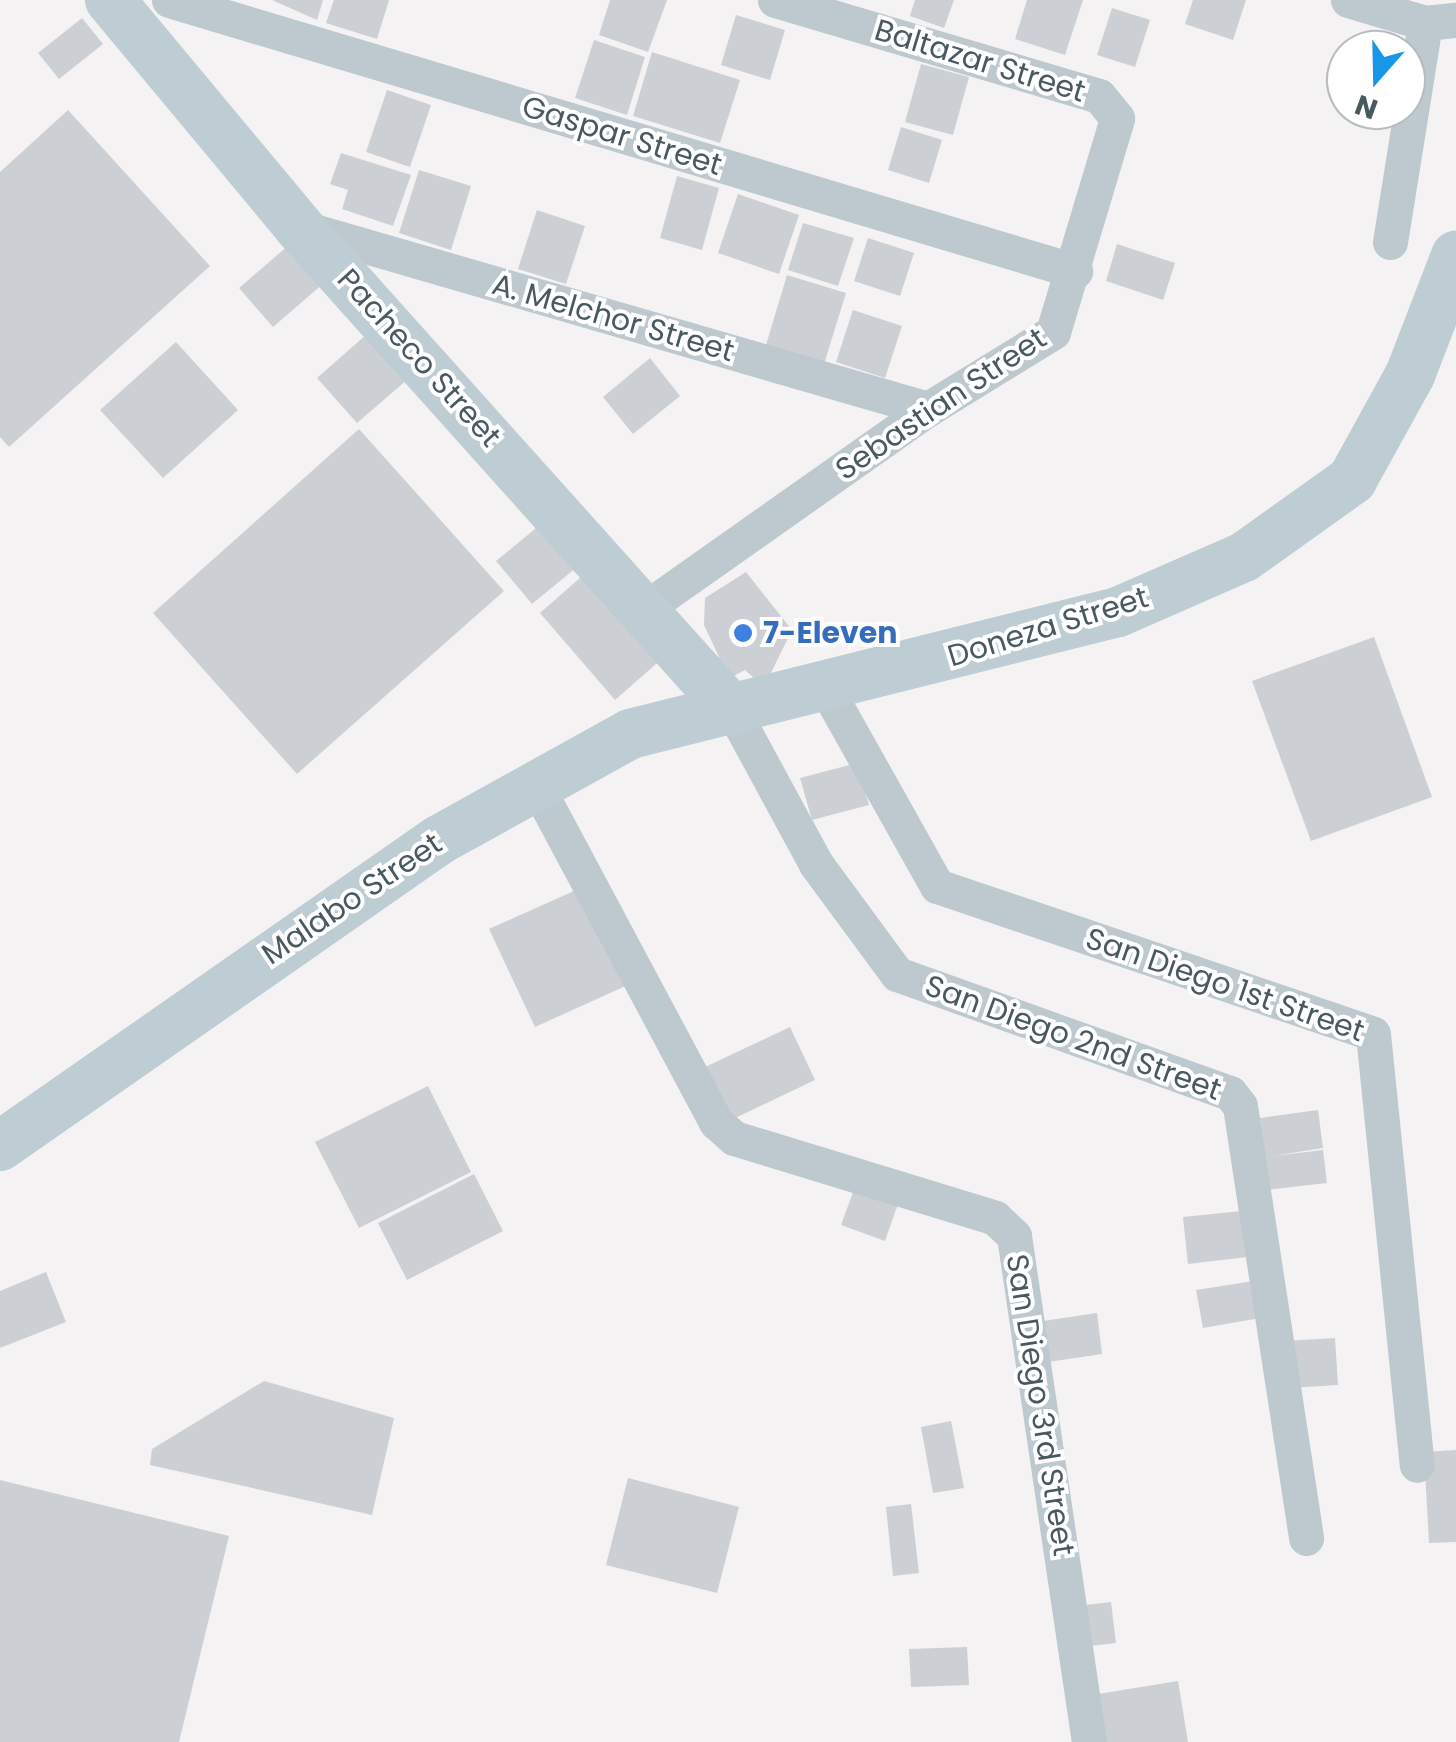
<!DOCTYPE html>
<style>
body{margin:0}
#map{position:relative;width:1456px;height:1742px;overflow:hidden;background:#f4f2f2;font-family:Poppins,sans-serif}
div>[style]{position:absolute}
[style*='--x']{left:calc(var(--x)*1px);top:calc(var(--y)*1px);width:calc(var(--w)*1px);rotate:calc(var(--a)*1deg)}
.building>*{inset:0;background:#ccd0d4}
.street>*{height:35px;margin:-17.5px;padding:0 17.5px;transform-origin:17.5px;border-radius:17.5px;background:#bdc9ce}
.secondary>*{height:50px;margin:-25px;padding:0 25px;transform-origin:25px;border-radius:25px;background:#beccd3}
.dots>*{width:28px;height:28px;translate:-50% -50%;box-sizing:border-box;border:5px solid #fff;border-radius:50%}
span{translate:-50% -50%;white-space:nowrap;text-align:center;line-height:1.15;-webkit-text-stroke:8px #fff;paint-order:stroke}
.street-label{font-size:30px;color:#495960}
.shop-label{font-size:30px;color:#366cbe;font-weight:700}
.left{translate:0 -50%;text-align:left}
.north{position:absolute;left:1326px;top:30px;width:100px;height:100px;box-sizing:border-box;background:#fff;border:2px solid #b6bdbf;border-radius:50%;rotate:200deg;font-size:28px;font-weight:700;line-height:40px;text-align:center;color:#495960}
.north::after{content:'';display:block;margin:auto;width:35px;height:45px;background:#1896e8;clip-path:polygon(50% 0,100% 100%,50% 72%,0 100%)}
</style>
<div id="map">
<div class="building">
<div style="clip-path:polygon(272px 0,323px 0,317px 20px)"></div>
<div style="clip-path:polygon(334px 0,389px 0,377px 39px,326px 23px)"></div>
<div style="clip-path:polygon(610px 0,667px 0,648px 52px,599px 35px)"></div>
<div style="clip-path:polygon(915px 0,954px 0,944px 28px,910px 16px)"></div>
<div style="clip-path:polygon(1027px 0,1083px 0,1065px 55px,1015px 39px)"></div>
<div style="clip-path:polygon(1193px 0,1246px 0,1233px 40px,1185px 24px)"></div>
<div style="clip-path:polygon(1112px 8px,1150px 20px,1135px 67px,1097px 55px)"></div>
<div style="clip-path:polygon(736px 15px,785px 30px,770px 80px,721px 65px)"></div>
<div style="clip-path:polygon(82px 18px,103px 44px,59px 79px,38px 53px)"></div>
<div style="clip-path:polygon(594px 40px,645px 57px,627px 115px,575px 98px)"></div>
<div style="clip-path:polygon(652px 52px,740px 80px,720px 143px,633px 116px)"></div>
<div style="clip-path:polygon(921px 64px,969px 77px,953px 135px,905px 122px)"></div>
<div style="clip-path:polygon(387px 90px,431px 105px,410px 167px,366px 152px)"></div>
<div style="clip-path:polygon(68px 110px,210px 266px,9px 447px,0 437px,0 172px)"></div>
<div style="clip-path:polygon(901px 127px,942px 140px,929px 183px,888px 170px)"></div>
<div style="clip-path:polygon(341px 153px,411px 175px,393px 226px,342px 209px,348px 190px,330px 184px)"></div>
<div style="clip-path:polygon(419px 170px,471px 186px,451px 250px,399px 233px)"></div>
<div style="clip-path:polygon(677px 176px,719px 188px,702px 250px,660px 238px)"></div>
<div style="clip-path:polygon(738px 194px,799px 215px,779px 274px,718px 253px)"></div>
<div style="clip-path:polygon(537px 210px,585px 226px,566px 284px,518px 269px)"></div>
<div style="clip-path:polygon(803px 223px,854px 238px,838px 286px,788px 270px)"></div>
<div style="clip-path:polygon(868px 238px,914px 253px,900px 296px,854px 281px)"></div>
<div style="clip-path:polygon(290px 244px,324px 283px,273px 327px,239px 288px)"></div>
<div style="clip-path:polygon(1117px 244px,1175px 263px,1163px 300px,1106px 281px)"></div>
<div style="clip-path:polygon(787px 275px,846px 293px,824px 364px,766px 345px)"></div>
<div style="clip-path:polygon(853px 310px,902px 326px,885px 378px,836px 362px)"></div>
<div style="clip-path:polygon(375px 327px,415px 373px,357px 423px,317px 378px)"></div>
<div style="clip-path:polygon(176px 342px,238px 410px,163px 478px,100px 410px)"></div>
<div style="clip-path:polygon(650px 358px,680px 396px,633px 434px,603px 397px)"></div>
<div style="clip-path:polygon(359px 429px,504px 591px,297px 774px,153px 613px)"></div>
<div style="clip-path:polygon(541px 524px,577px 567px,532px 604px,496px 561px)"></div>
<div style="clip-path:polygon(589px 570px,664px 657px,615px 700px,540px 613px)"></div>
<div style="clip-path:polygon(746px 572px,792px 630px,764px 687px,745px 670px,722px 682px,707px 666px,719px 657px,704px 625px,705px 598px)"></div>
<div style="clip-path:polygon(1374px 637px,1432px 797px,1311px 841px,1252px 681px)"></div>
<div style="clip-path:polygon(857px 763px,869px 805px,812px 820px,800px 778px)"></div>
<div style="clip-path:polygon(585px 886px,630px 984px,535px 1027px,489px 929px)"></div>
<div style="clip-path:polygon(790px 1027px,815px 1080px,729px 1121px,703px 1068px)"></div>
<div style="clip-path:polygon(428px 1086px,471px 1172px,359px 1228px,315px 1142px)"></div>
<div style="clip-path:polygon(1318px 1110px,1323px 1148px,1273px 1156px,1323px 1150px,1327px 1183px,1265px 1190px,1260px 1118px)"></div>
<div style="clip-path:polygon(474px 1174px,503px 1231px,407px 1280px,378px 1223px)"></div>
<div style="clip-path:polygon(859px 1176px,902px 1192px,885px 1241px,841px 1225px)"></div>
<div style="clip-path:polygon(1251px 1210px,1256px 1256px,1188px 1264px,1183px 1217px)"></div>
<div style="clip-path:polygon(46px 1272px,66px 1322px,0 1348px,0 1291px)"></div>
<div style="clip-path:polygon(1260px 1280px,1266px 1317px,1203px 1328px,1196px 1290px)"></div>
<div style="clip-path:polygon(1097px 1313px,1102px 1354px,1048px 1362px,1043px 1321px)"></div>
<div style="clip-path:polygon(1335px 1338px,1338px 1385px,1289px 1388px,1285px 1341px)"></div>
<div style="clip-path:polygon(264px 1381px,394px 1418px,372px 1515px,150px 1465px,152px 1449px)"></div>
<div style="clip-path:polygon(951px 1421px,964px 1488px,933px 1493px,921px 1427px)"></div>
<div style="clip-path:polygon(1456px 1450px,1456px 1542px,1429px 1543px,1424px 1452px)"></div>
<div style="clip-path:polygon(628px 1478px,739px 1507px,717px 1593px,606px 1565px)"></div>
<div style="clip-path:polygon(0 1480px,229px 1536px,179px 1742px,0 1742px)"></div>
<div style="clip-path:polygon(911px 1504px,919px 1573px,893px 1576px,886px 1507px)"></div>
<div style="clip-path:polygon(1111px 1602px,1116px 1643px,1082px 1647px,1077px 1606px)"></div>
<div style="clip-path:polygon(967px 1647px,969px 1685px,911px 1687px,909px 1649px)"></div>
<div style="clip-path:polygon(1178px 1681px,1188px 1742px,1099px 1742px,1092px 1695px)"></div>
</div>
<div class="street">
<div style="--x:169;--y:0;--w:946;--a:16.65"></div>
<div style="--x:1348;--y:0;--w:80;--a:16.6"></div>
<div style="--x:1425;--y:23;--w:31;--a:-6"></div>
<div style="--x:300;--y:227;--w:654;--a:16.16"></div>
<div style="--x:1390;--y:242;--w:222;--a:-80.9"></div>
<div style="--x:647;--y:607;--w:344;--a:-35.2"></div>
<div style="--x:928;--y:409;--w:147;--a:-31.6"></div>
<div style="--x:1053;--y:332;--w:223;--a:-73.3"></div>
<div style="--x:1117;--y:118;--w:28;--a:-129"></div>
<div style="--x:1099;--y:96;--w:338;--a:-163.5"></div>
<div style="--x:827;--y:690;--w:225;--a:60.7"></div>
<div style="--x:937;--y:886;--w:460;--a:18.7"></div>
<div style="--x:1373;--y:1034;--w:433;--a:84.2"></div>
<div style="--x:733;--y:711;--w:174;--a:61.5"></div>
<div style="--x:816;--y:864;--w:137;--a:53.6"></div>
<div style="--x:897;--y:974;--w:354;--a:19.7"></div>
<div style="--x:1230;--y:1093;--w:16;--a:52"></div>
<div style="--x:1240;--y:1106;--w:437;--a:81.3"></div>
<div style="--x:534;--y:781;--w:387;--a:61.9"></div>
<div style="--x:716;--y:1122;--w:24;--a:42"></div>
<div style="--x:734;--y:1138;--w:273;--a:17"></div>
<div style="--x:995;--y:1218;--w:26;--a:43"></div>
<div style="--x:1014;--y:1236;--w:512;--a:81.57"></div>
</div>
<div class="secondary">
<div style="--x:110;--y:0;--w:294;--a:50.2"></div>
<div style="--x:298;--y:226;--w:651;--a:48.11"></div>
<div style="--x:0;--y:1146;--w:535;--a:-34.88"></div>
<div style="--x:439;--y:840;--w:218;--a:-29"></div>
<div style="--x:630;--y:734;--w:503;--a:-14.04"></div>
<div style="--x:1118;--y:612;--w:137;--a:-23.6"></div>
<div style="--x:1244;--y:557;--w:133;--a:-35.5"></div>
<div style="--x:1352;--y:480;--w:120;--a:-61.1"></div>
<div style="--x:1410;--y:375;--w:128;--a:-68.9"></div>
</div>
<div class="dots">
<div style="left:743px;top:633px;background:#3f7fe0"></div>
</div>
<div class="street-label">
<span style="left:980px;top:61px;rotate:17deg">Baltazar Street</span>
<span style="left:622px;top:136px;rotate:17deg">Gaspar Street</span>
<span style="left:613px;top:318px;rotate:16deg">A. Melchor Street</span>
<span style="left:419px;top:358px;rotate:48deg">Pacheco Street</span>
<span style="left:941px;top:404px;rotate:-34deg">Sebastian Street</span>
<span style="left:1048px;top:627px;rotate:-17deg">Doneza Street</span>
<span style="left:352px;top:899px;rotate:-34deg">Malabo Street</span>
<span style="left:1225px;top:985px;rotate:19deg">San Diego 1st Street</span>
<span style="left:1073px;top:1038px;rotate:20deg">San Diego 2nd Street</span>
<span style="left:1040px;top:1405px;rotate:81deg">San Diego 3rd Street</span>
</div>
<div class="shop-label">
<span class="left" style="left:763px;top:633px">7-Eleven</span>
</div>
<div class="north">N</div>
</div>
